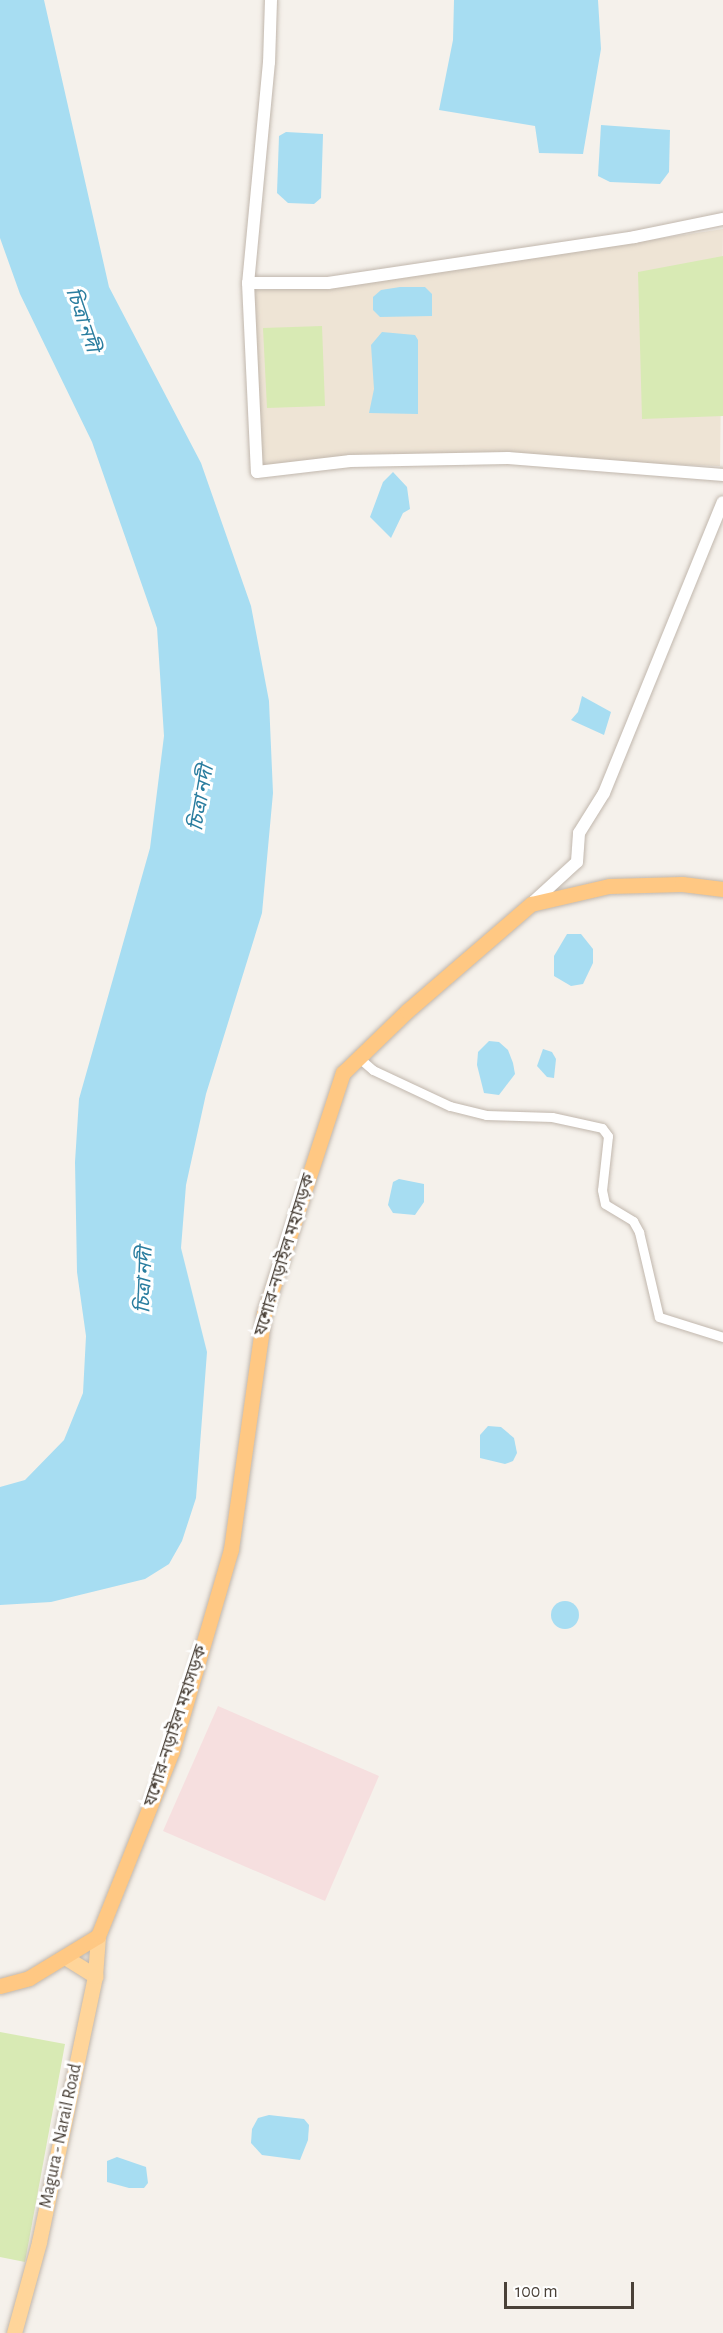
<!DOCTYPE html>
<meta charset="utf-8">
<style>
body{margin:0}
#map{position:relative;width:723px;height:2333px;overflow:hidden;background:#f5f1eb;font-family:"Alegreya Sans","Noto Sans Bengali",sans-serif}
div>[style]{position:absolute}
[style*='--x']{left:calc(var(--x)*1px);top:calc(var(--y)*1px);width:calc(var(--w)*1px);rotate:calc(var(--a)*1deg)}
.education>*{inset:0;background:#eee4d5}
.medical>*{inset:0;background:#f6dfdf}
.green>*{inset:0;background:#d8eab4}
.water>*{inset:0;background:#a7ddf2}
.round{border-radius:50%}
.roads{filter:drop-shadow(0 0 2px #c1b7ad) drop-shadow(0 0 2px #c1b7ad)}
.minor>*{height:9px;margin:-4.5px;padding:0 4.5px;transform-origin:4.5px;border-radius:4.5px;background:#fff}
.tertiary>*{height:12px;margin:-6px;padding:0 6px;transform-origin:6px;border-radius:6px;background:#fff}
.primary>*{height:15px;margin:-7.5px;padding:0 7.5px;transform-origin:7.5px;border-radius:7.5px;background:#ffd59a}
.trunk>*{height:15px;margin:-7.5px;padding:0 7.5px;transform-origin:7.5px;border-radius:7.5px;background:#ffc883}
span{translate:-50% -50%;white-space:nowrap;text-align:center;line-height:1.15;-webkit-text-stroke:6px #fff;paint-order:stroke}
.street-label{font-size:18px;color:#4a4138}
.water-label{font-size:20px;color:#2a7d9f;font-style:italic}
.scale{position:absolute;left:504px;top:2282px;width:130px;height:27px;box-sizing:border-box;border:3px solid #4a4138;border-top:0;padding-left:8px;font-size:18px;line-height:21px;white-space:nowrap;color:#4a4138;-webkit-text-stroke:4px #fff;paint-order:stroke}
</style>
<div id="map">
<div class="education">
<div style="clip-path:polygon(723px 229px,720px 466px,539px 460px,261px 469px,252px 290px,332px 288px)"></div>
</div>
<div class="medical">
<div style="clip-path:polygon(218px 1706px,379px 1776px,325px 1901px,163px 1831px)"></div>
</div>
<div class="green">
<div style="clip-path:polygon(723px 256px,723px 416px,642px 419px,638px 272px)"></div>
<div style="clip-path:polygon(322px 326px,325px 406px,267px 408px,263px 328px)"></div>
<div style="clip-path:polygon(0 2032px,65px 2044px,25px 2262px,0 2257px)"></div>
</div>
<div class="water">
<div style="clip-path:polygon(0 0,44px 0,109px 287px,201px 463px,251px 606px,269px 701px,273px 793px,262px 913px,206px 1094px,186px 1185px,181px 1248px,207px 1352px,196px 1498px,182px 1541px,169px 1564px,145px 1579px,51px 1602px,0 1605px,0 1487px,25px 1480px,64px 1440px,83px 1393px,86px 1336px,77px 1272px,75px 1162px,79px 1099px,150px 848px,164px 736px,157px 628px,92px 442px,20px 294px,0 238px)"></div>
<div style="clip-path:polygon(454px 0,598px 0,601px 49px,583px 154px,539px 153px,535px 126px,439px 110px,453px 40px)"></div>
<div style="clip-path:polygon(601px 125px,670px 130px,669px 172px,660px 184px,610px 182px,598px 176px)"></div>
<div style="clip-path:polygon(286px 132px,323px 134px,321px 198px,314px 204px,288px 203px,277px 193px,279px 136px)"></div>
<div style="clip-path:polygon(400px 287px,425px 287px,432px 294px,432px 316px,380px 317px,373px 310px,373px 297px,381px 290px)"></div>
<div style="clip-path:polygon(382px 332px,415px 335px,418px 340px,418px 414px,369px 413px,374px 389px,371px 345px)"></div>
<div style="clip-path:polygon(393px 472px,407px 487px,410px 509px,403px 513px,391px 538px,370px 517px,383px 482px)"></div>
<div style="clip-path:polygon(582px 696px,611px 712px,604px 735px,571px 720px,578px 712px)"></div>
<div style="clip-path:polygon(567px 934px,581px 934px,593px 949px,593px 963px,583px 984px,571px 986px,554px 976px,554px 956px)"></div>
<div style="clip-path:polygon(489px 1041px,499px 1042px,508px 1050px,513px 1063px,515px 1074px,499px 1095px,484px 1093px,477px 1065px,478px 1052px)"></div>
<div style="clip-path:polygon(543px 1049px,552px 1052px,556px 1059px,554px 1078px,547px 1077px,537px 1066px)"></div>
<div style="clip-path:polygon(399px 1179px,424px 1184px,424px 1202px,415px 1215px,393px 1213px,388px 1205px,393px 1182px)"></div>
<div style="clip-path:polygon(488px 1426px,501px 1427px,514px 1438px,517px 1453px,513px 1461px,505px 1464px,480px 1458px,480px 1435px)"></div>
<div class="round" style="left:551px;top:1601px;width:28px;height:28px"></div>
<div style="clip-path:polygon(269px 2115px,304px 2119px,309px 2125px,308px 2140px,300px 2160px,262px 2155px,251px 2143px,252px 2129px,258px 2118px)"></div>
<div style="clip-path:polygon(117px 2157px,146px 2167px,148px 2183px,144px 2188px,129px 2188px,107px 2182px,107px 2161px)"></div>
</div>
<div class="roads">
<div class="minor">
<div style="--x:358;--y:1057;--w:20;--a:41"></div>
<div style="--x:373;--y:1070;--w:85;--a:25.1"></div>
<div style="--x:450;--y:1106;--w:37;--a:14"></div>
<div style="--x:486;--y:1115;--w:66;--a:1.7"></div>
<div style="--x:552;--y:1117;--w:51;--a:12.4"></div>
<div style="--x:602;--y:1128;--w:10;--a:53"></div>
<div style="--x:608;--y:1136;--w:54;--a:96.3"></div>
<div style="--x:602;--y:1190;--w:14;--a:78"></div>
<div style="--x:605;--y:1204;--w:33;--a:31"></div>
<div style="--x:633;--y:1221;--w:13;--a:61"></div>
<div style="--x:639;--y:1232;--w:87;--a:76.8"></div>
<div style="--x:659;--y:1317;--w:67;--a:17.4"></div>
</div>
<div class="tertiary">
<div style="--x:271;--y:0;--w:62;--a:91.8"></div>
<div style="--x:269;--y:62;--w:222;--a:95.4"></div>
<div style="--x:248;--y:283;--w:189;--a:87.3"></div>
<div style="--x:257;--y:472;--w:94;--a:-6.7"></div>
<div style="--x:350;--y:461;--w:158;--a:-1.1"></div>
<div style="--x:508;--y:458;--w:216;--a:4.5"></div>
<div style="--x:248;--y:283;--w:80;--a:0"></div>
<div style="--x:328;--y:283;--w:310;--a:-8.5"></div>
<div style="--x:635;--y:237;--w:90;--a:-11.6"></div>
<div style="--x:531;--y:904;--w:62;--a:-42.4"></div>
<div style="--x:577;--y:862;--w:29;--a:-86"></div>
<div style="--x:579;--y:833;--w:47;--a:-58"></div>
<div style="--x:604;--y:793;--w:314;--a:-67.8"></div>
</div>
<div class="primary">
<div style="--x:65;--y:1957;--w:36;--a:32"></div>
<div style="--x:14;--y:2333;--w:94;--a:-74.6"></div>
<div style="--x:39;--y:2242;--w:272;--a:-78.1"></div>
<div style="--x:95;--y:1976;--w:40;--a:-85.7"></div>
</div>
<div class="trunk">
<div style="--x:0;--y:1986;--w:30;--a:-15"></div>
<div style="--x:29;--y:1978;--w:81;--a:-31.3"></div>
<div style="--x:98;--y:1936;--w:199;--a:-68.2"></div>
<div style="--x:172;--y:1751;--w:210;--a:-73.7"></div>
<div style="--x:231;--y:1549;--w:237;--a:-82"></div>
<div style="--x:264;--y:1314;--w:254;--a:-71.9"></div>
<div style="--x:343;--y:1073;--w:89;--a:-44.1"></div>
<div style="--x:407;--y:1011;--w:164;--a:-40.8"></div>
<div style="--x:531;--y:904;--w:80;--a:-13"></div>
<div style="--x:609;--y:886;--w:73;--a:-1.6"></div>
<div style="--x:682;--y:884;--w:41;--a:7"></div>
</div>
</div>
<div class="street-label">
<span style="left:285px;top:1255px;rotate:-73deg">যশোর-নড়াইল মহাসড়ক</span>
<span style="left:176px;top:1726px;rotate:-72deg">যশোর-নড়াইল মহাসড়ক</span>
<span style="left:61px;top:2136px;rotate:-78deg">Magura - Narail Road</span>
</div>
<div class="water-label">
<span style="left:82px;top:320px;rotate:71deg">চিত্রা নদী</span>
<span style="left:202px;top:798px;rotate:-80deg">চিত্রা নদী</span>
<span style="left:145px;top:1280px;rotate:-88deg">চিত্রা নদী</span>
</div>
<div class="scale">100 m</div>
</div>
